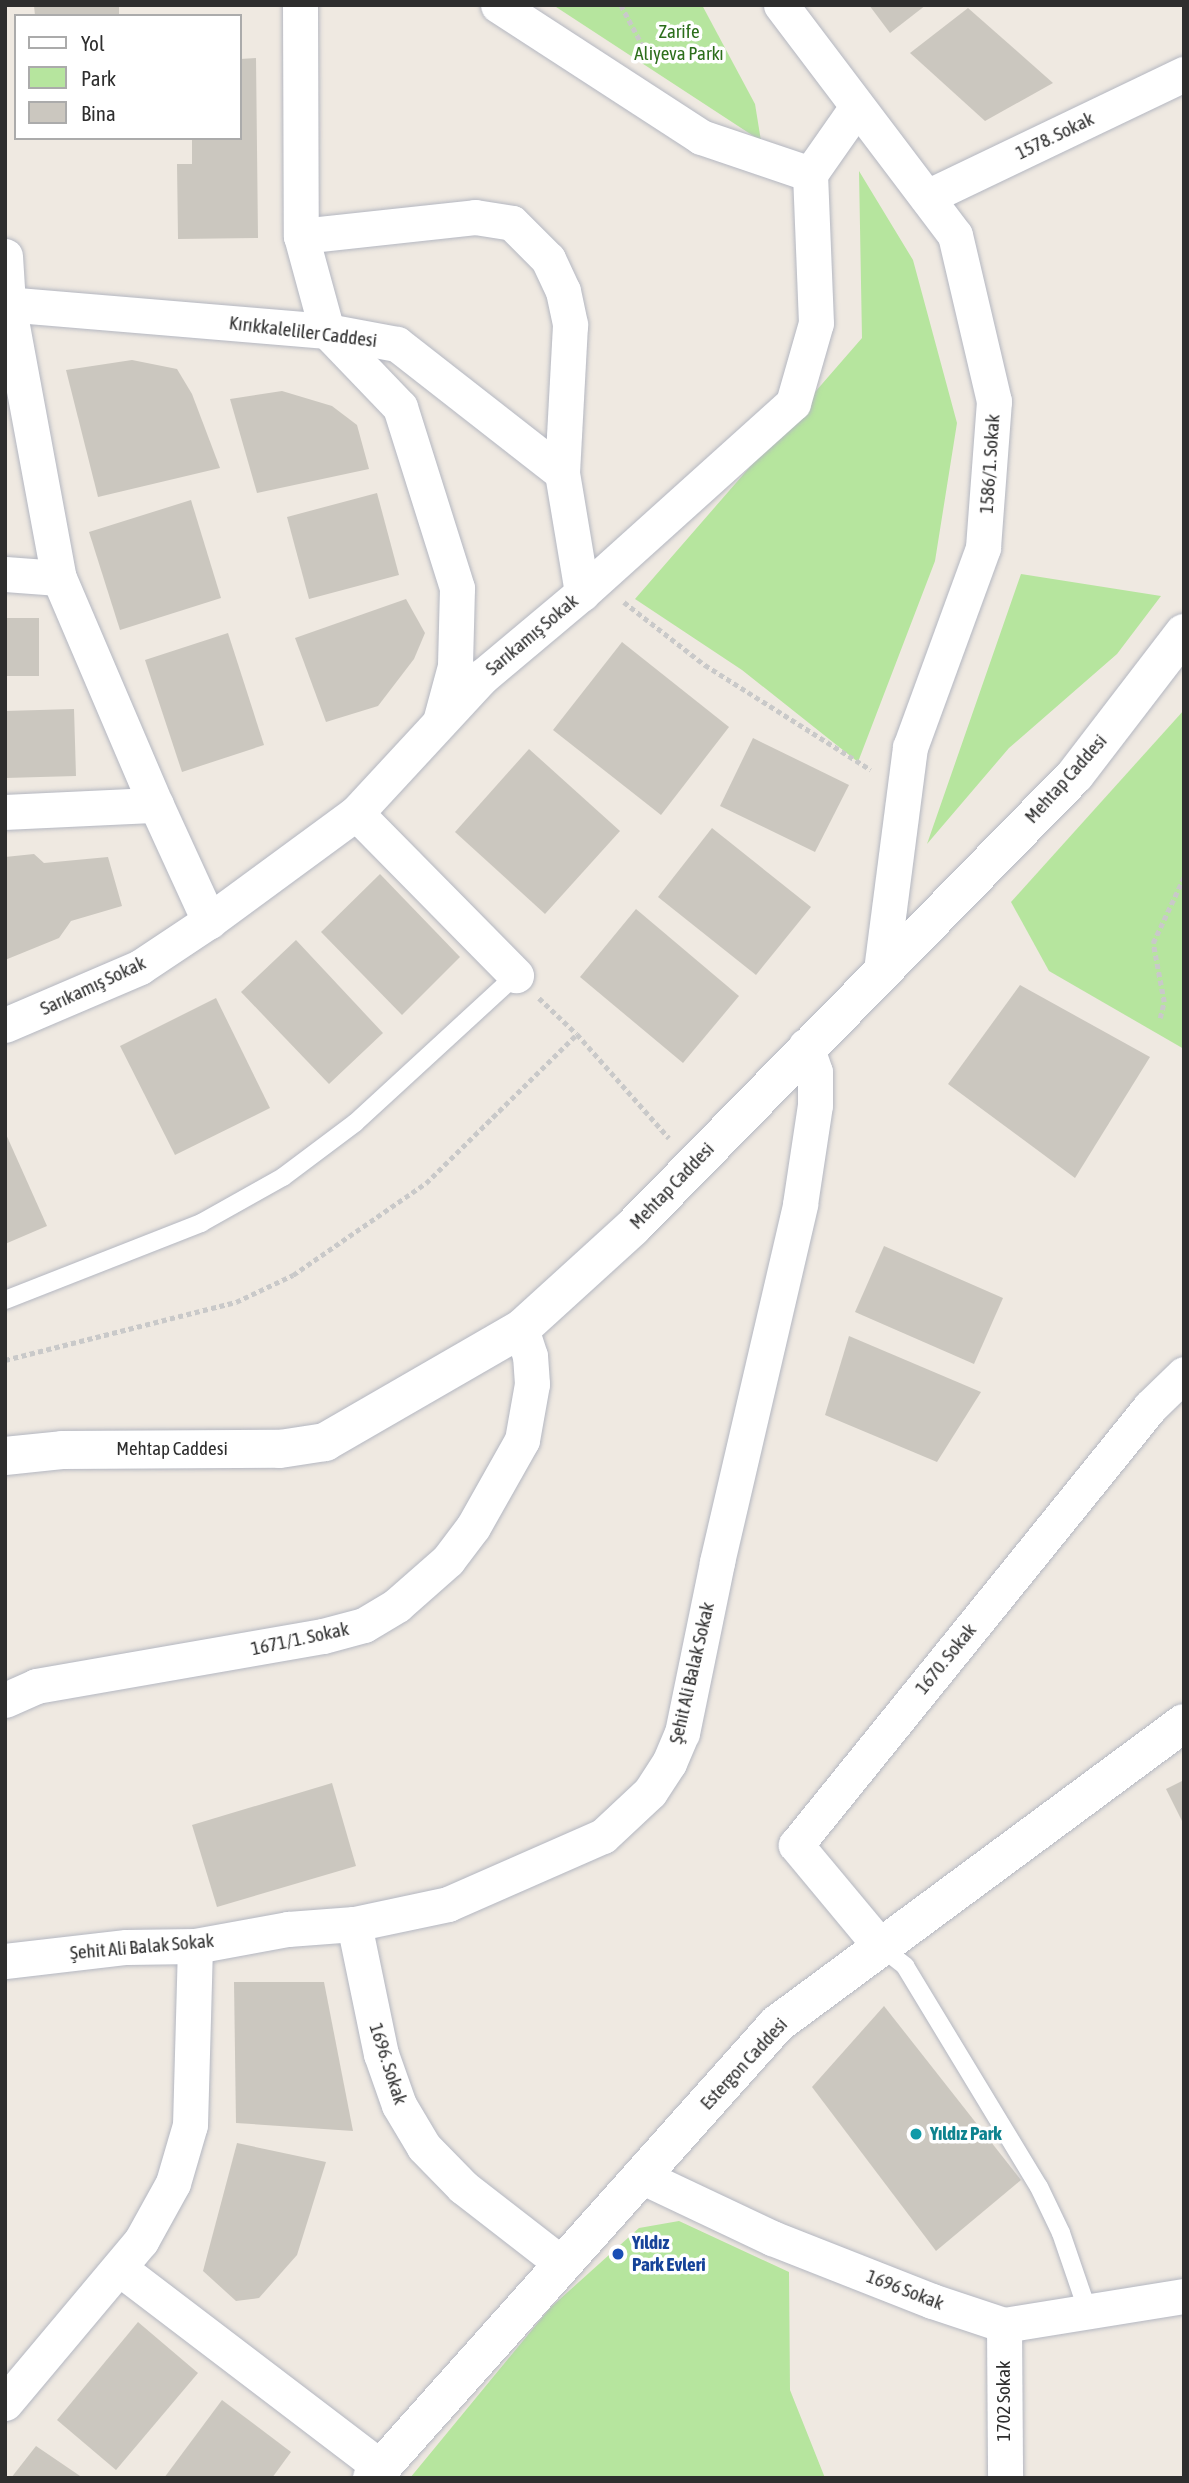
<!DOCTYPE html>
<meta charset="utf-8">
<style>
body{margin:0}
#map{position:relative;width:1189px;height:2483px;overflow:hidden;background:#efe9e1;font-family:"Asap Condensed",sans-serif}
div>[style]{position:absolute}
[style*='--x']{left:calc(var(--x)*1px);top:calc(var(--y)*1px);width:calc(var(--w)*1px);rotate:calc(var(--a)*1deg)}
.green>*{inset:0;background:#b6e59e}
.building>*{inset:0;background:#cbc7bf}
.path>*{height:4.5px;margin-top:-2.25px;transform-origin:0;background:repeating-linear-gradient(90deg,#c9c9c9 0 5px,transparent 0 8.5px)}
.roads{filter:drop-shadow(0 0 2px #b4b7c1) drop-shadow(0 0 2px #b4b7c1)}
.lane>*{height:18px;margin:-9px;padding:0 9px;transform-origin:9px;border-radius:9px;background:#fff}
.street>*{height:35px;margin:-17.5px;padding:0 17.5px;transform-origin:17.5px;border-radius:17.5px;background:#fff}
.secondary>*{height:38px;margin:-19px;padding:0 19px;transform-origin:19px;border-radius:19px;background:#fff}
.dots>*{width:19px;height:19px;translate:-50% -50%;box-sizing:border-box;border:4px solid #fff;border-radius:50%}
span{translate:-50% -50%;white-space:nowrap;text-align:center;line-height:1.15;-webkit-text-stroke:7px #fff;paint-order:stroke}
.park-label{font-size:19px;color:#2c6e1b}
.street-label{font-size:19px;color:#2e2e2e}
.culture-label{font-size:19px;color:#0d838f;font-weight:700}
.left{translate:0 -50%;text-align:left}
.transit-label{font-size:19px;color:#164399;font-weight:700}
.frame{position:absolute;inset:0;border:7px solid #2e2e2e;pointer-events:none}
.legend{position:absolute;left:14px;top:14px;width:228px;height:126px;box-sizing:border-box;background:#fff;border:2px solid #ababab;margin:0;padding:9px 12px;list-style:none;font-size:21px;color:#2e2e2e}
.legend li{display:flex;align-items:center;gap:14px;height:35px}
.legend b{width:35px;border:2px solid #ababab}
</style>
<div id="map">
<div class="green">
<div style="clip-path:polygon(553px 5px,702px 5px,755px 104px,761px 141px)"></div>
<div style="clip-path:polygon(859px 171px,913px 260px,957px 423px,935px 561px,858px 762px,742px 670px,635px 599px,862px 338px)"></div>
<div style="clip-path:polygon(1021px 574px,1161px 596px,1117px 654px,1009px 748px,927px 844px)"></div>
<div style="clip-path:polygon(1184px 710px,1184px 1049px,1049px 971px,1011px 902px)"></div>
<div style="clip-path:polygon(679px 2221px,789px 2272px,790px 2390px,825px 2478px,410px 2478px,550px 2308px,639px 2228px)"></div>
</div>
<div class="building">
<div style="clip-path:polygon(34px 5px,119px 5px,119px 16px,35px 16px)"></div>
<div style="clip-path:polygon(869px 5px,926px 5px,890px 33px)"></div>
<div style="clip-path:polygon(968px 8px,1053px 83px,985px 121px,910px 53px)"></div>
<div style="clip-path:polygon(256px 58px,258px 238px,178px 239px,177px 164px,192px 164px,192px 138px,240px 138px,240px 59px)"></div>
<div style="clip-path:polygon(132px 360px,177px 369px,192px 394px,220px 468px,98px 497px,66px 370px)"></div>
<div style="clip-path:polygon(282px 391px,332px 406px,357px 425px,369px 469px,257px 493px,230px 399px)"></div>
<div style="clip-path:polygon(377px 493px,399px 575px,309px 599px,287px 517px)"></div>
<div style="clip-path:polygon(191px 500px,221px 598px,120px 630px,89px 532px)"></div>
<div style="clip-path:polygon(406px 599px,425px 633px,414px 659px,378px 706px,326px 722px,295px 638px)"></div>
<div style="clip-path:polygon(5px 618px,39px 618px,39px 676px,5px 676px)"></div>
<div style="clip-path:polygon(228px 633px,264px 745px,182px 772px,145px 660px)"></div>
<div style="clip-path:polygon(622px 642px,729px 727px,661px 815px,553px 730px)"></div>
<div style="clip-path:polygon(74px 709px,76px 776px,5px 778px,5px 711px)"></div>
<div style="clip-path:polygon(753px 738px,849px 785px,815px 852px,720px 806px)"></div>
<div style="clip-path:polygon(529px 749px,620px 831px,545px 914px,455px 832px)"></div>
<div style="clip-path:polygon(712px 828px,811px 907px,756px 975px,658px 897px)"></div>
<div style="clip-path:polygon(34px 854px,44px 863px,108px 857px,122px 906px,71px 921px,59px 938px,5px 960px,5px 857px)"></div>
<div style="clip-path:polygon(380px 874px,460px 957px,402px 1015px,321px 932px)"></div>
<div style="clip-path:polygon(636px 909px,739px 996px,683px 1063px,580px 977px)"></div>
<div style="clip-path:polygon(296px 940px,383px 1033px,329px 1084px,241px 992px)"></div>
<div style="clip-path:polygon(1020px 985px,1150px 1057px,1075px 1178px,948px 1084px)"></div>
<div style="clip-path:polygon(216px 998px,270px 1108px,175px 1155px,120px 1046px)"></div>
<div style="clip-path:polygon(5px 1132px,47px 1226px,5px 1244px)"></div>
<div style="clip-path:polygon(884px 1246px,1003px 1298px,974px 1364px,855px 1312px)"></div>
<div style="clip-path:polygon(849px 1336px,981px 1392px,937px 1462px,825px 1415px)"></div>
<div style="clip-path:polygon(1184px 1780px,1184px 1825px,1166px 1789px)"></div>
<div style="clip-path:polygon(332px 1783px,356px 1866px,217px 1907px,192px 1825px)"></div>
<div style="clip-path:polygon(234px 1982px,324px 1982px,353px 2131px,236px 2123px)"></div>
<div style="clip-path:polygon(884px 2006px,1021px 2180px,936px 2251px,812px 2087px)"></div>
<div style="clip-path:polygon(237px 2143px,326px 2162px,297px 2255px,259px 2298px,236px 2301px,203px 2271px)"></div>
<div style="clip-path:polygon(138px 2322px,198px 2373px,116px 2470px,57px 2420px)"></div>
<div style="clip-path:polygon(222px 2400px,291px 2452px,272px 2478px,164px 2478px)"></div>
<div style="clip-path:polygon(36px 2446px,83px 2478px,11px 2478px)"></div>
</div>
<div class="path">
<div style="--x:621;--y:5;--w:66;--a:61.9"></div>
<div style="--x:624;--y:602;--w:103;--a:37.9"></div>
<div style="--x:705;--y:665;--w:196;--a:32.3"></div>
<div style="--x:539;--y:998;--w:52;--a:43.5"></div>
<div style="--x:577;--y:1034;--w:139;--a:48.5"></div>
<div style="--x:1160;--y:1018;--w:16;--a:-76"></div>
<div style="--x:1164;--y:1002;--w:60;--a:-100.6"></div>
<div style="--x:1153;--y:943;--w:73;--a:-64.8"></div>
<div style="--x:5;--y:1360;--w:238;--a:-14.1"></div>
<div style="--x:236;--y:1302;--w:63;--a:-25.3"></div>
<div style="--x:293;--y:1275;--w:162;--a:-34.7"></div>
<div style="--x:426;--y:1183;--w:212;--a:-44.6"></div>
</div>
<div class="roads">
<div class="lane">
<div style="--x:5;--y:1300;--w:211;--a:-21.4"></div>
<div style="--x:201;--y:1223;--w:94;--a:-29.3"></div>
<div style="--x:283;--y:1177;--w:90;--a:-36.9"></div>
<div style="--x:355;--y:1123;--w:219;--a:-42.6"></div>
<div style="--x:881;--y:1947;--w:31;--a:38"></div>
<div style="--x:905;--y:1966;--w:258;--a:58.8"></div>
<div style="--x:1039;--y:2187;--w:51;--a:64.4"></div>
<div style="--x:1061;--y:2233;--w:83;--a:71.1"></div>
</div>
<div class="street">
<div style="--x:300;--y:5;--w:231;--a:89.8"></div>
<div style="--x:301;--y:236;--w:98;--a:74.7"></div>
<div style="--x:327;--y:331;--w:105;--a:46.2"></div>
<div style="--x:400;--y:407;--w:190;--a:72.5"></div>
<div style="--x:457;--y:588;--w:78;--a:91.5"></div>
<div style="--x:455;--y:666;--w:54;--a:105.1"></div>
<div style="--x:498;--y:5;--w:242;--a:33"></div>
<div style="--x:701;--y:137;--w:115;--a:18.7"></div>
<div style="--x:781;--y:5;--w:288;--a:52.9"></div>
<div style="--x:955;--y:235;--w:171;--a:76.8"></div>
<div style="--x:994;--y:401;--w:147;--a:94.3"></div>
<div style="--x:983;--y:548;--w:212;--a:110.1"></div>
<div style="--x:910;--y:747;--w:225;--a:97.4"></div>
<div style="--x:927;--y:197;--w:285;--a:-25.6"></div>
<div style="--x:301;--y:236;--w:175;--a:-6.2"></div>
<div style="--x:475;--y:217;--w:37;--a:9"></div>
<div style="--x:512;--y:223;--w:51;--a:45"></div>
<div style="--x:548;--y:259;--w:35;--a:65"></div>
<div style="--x:563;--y:291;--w:35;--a:78"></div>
<div style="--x:570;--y:325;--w:148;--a:93.1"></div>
<div style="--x:5;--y:256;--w:48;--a:86.4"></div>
<div style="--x:8;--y:304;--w:279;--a:79.5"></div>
<div style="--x:59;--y:578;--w:247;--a:66.9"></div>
<div style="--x:156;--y:805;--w:128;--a:65.4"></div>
<div style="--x:5;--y:304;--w:323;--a:4.8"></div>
<div style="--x:327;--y:331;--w:71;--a:10.5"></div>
<div style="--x:397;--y:344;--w:209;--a:38"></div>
<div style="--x:562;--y:473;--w:122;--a:80.5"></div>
<div style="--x:5;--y:574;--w:54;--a:4.2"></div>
<div style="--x:5;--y:812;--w:151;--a:-2.7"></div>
<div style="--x:356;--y:813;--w:228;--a:45.4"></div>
<div style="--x:5;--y:1025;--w:147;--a:-23.2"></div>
<div style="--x:140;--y:967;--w:83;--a:-33.7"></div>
<div style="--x:209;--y:921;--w:182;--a:-36.3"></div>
<div style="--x:356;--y:813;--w:187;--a:-47.2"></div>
<div style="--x:483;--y:676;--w:129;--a:-40"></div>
<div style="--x:582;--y:593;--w:284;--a:-42"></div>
<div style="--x:793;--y:403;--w:83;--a:-74"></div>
<div style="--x:816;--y:323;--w:149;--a:-92.3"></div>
<div style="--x:810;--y:174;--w:82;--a:-55"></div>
<div style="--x:5;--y:1700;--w:34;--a:-24"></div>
<div style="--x:36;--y:1686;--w:291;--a:-9.9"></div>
<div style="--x:323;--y:1636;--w:42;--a:-15"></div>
<div style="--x:364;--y:1625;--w:39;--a:-31"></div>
<div style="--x:397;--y:1605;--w:68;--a:-41.4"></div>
<div style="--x:448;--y:1560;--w:41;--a:-52.9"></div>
<div style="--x:473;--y:1527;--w:100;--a:-60.6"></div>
<div style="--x:522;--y:1440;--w:57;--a:-79.9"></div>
<div style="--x:532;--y:1384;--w:28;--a:-94"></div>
<div style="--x:530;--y:1356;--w:28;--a:-108"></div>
<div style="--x:354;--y:1924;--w:133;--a:78.3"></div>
<div style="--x:381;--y:2054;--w:54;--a:70.6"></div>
<div style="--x:399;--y:2105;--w:49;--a:59.2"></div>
<div style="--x:424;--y:2147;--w:56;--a:45.7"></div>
<div style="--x:463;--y:2187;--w:124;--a:37.8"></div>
<div style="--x:881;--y:1947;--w:133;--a:-129.8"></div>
<div style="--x:796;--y:1845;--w:563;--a:-51.05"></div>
<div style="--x:1150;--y:1407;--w:47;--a:-44.1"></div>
<div style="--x:5;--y:1961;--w:122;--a:-6.6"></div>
<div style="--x:126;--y:1947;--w:69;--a:-0.8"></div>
<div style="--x:195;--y:1946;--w:95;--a:-10.4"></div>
<div style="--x:288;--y:1929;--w:66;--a:-4.3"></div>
<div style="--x:354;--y:1924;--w:96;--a:-12"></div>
<div style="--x:448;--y:1904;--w:169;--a:-23.7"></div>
<div style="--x:603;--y:1836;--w:64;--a:-43.1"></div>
<div style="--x:650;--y:1792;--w:35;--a:-57"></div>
<div style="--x:669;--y:1763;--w:33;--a:-67"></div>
<div style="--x:682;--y:1733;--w:175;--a:-78.4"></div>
<div style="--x:717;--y:1562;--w:367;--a:-76.9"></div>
<div style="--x:800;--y:1204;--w:100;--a:-81.4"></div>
<div style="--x:815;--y:1105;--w:33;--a:-90"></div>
<div style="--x:815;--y:1072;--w:28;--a:-109"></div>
<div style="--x:643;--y:2177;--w:143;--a:25.3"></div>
<div style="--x:772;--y:2238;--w:172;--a:21.5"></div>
<div style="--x:932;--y:2301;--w:76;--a:18.4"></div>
<div style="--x:1004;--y:2325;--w:182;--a:-9.2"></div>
<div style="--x:119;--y:2268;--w:330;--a:37.3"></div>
<div style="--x:1004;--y:2325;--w:153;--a:89.6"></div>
<div style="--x:5;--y:2403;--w:212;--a:-50"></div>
<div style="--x:141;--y:2241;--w:66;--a:-61.1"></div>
<div style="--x:173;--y:2183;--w:60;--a:-73.7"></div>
<div style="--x:190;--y:2125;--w:179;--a:-88.4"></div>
</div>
<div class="secondary">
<div style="--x:5;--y:1456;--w:57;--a:-6"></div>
<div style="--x:62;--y:1450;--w:218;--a:-0.3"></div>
<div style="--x:280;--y:1449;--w:46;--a:-8.8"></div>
<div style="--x:325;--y:1442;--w:226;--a:-30"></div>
<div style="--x:521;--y:1329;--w:150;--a:-42.3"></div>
<div style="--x:632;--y:1228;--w:634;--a:-45.64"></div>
<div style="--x:1075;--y:775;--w:179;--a:-52.5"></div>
<div style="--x:372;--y:2478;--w:608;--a:-48.26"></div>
<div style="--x:777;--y:2024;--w:506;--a:-36.49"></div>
</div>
</div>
<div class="dots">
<div style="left:916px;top:2134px;background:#0f9aa8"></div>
<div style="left:618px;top:2254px;background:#1a4fb4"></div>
</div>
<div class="park-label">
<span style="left:679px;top:43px">Zarife<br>Aliyeva Parkı</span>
</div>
<div class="street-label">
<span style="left:1055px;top:136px;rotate:-26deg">1578. Sokak</span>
<span style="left:303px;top:332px;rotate:7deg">Kırıkkaleliler Caddesi</span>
<span style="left:990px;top:464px;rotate:-86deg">1586/1. Sokak</span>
<span style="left:532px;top:635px;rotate:-40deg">Sarıkamış Sokak</span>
<span style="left:1066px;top:779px;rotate:-48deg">Mehtap Caddesi</span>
<span style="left:93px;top:986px;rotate:-25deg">Sarıkamış Sokak</span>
<span style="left:672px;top:1186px;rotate:-46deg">Mehtap Caddesi</span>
<span style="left:172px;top:1449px">Mehtap Caddesi</span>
<span style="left:300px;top:1639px;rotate:-12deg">1671/1. Sokak</span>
<span style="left:946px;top:1659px;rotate:-51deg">1670. Sokak</span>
<span style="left:692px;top:1673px;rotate:-77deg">Şehit Ali Balak Sokak</span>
<span style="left:142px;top:1947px;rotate:-5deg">Şehit Ali Balak Sokak</span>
<span style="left:388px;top:2064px;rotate:72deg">1696. Sokak</span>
<span style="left:744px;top:2064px;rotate:-47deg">Estergon Caddesi</span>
<span style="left:905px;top:2290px;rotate:21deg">1696 Sokak</span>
<span style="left:1004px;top:2401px;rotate:-90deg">1702 Sokak</span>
</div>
<div class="culture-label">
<span class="left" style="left:930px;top:2134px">Yıldız Park</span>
</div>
<div class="transit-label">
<span class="left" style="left:632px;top:2254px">Yıldız<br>Park Evleri</span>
</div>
<div class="frame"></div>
<ul class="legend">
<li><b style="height:9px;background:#fff"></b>Yol</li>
<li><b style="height:19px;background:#b6e59e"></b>Park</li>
<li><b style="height:19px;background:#cbc7bf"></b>Bina</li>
</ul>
</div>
